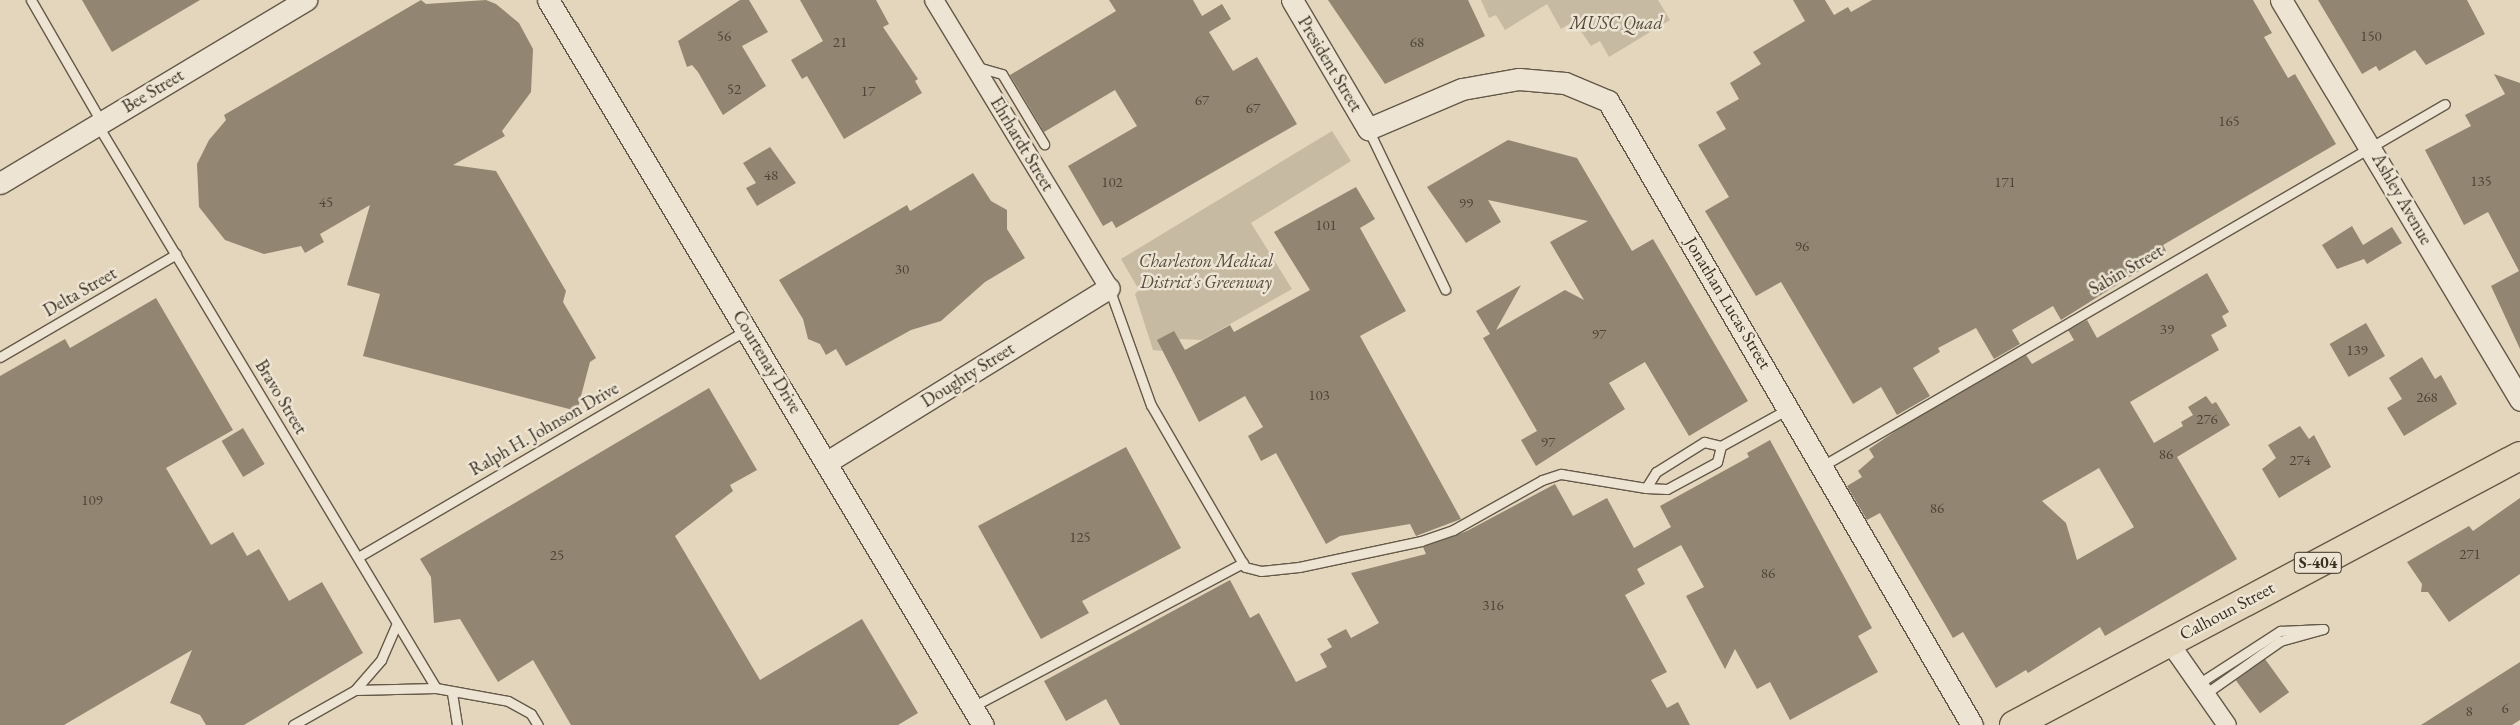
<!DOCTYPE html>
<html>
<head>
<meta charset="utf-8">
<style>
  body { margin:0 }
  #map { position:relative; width:2520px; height:725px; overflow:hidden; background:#e4d6bc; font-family:"EB Garamond",serif }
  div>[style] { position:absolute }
  .green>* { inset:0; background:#c7baa2 }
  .building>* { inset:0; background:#928672; transform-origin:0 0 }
  .roads { filter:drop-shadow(1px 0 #645948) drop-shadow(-1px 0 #645948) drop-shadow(0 1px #645948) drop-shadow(0 -1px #645948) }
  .service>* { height:9px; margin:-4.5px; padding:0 4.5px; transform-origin:4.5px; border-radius:4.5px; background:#ede4d3 }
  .minor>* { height:18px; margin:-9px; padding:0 9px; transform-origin:9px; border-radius:9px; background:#ede4d3 }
  .tertiary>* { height:21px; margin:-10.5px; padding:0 10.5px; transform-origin:10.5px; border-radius:10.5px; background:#ede4d3 }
  .primary>* { height:28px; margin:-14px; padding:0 14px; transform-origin:14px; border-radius:14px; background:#e4d6bc }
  span { translate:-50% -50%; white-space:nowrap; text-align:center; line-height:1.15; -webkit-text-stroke:5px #ede4d3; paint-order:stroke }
  .number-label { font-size:15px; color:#4f4536 }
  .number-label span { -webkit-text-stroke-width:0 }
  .shield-label span { padding:1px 4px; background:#ede4d3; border:1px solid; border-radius:4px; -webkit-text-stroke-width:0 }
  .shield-label { font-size:16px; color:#392f22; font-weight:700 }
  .park-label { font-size:18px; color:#554b3c; font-style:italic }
  .street-label { font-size:18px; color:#392f22 }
</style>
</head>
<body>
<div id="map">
  <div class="green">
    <div style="clip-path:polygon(1481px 0,1658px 0,1670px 20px,1609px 57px,1600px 41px,1591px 46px,1574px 21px,1561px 29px,1547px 4px,1505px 30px,1496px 15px,1489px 18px)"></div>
    <div style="clip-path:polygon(1332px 131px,1351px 161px,1251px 223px,1292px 289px,1202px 340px,1181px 339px,1162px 351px,1153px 350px,1135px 294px,1139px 290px,1121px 259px)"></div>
  </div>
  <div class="building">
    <div style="clip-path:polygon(82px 0,200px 0,112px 52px)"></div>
    <div style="clip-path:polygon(421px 0,426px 4px,486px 0,496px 4px,519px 23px,533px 49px,531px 92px,502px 131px,505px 136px,453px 165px,496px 171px,566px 291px,563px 302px,596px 358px,590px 362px,577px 411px,363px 356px,380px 294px,347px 285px,370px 205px,320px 234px,324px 242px,305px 253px,301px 246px,264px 254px,225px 240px,199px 207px,197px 164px,209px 140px,226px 120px,224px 115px)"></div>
    <div style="clip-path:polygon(740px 0,749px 0,768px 32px,742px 46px,766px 86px,723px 115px,698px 72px,692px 65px,687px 67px,678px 41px)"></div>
    <div style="clip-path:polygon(800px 0,876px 0,889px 24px,883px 27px,918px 79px,915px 81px,922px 93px,844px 139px,807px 76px,802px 79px,791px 60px,823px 41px)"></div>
    <div style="clip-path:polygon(1109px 0,1193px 0,1202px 16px,1222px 4px,1231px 19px,1209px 32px,1233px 71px,1257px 57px,1297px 124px,1116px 228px,1112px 221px,1103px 226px,1068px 166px,1137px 126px,1115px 90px,1044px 132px,1010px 75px,1116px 11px)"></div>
    <div style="clip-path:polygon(1328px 0,1468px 0,1485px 36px,1385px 84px)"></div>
    <div style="clip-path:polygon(1793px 0,1825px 0,1834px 15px,1848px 7px,1851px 12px,1872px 0,2253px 0,2272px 33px,2264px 37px,2288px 78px,2295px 74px,2336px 144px,2163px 245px,2166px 251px,2150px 264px,2061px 320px,2053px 306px,2012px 330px,2020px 344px,1994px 359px,1976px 328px,1938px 348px,1940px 352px,1913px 368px,1930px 396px,1897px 415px,1881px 387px,1853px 404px,1781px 282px,1756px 296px,1705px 211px,1729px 197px,1698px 145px,1726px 129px,1716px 112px,1739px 99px,1730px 83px,1761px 64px,1753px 52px,1805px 21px)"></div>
    <div style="clip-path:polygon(2318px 0,2467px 0,2485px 34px,2426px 65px,2415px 50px,2379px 71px,2376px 66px,2362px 74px)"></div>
    <div style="clip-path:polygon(2494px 74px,2520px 83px,2520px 349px,2491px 286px,2519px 271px,2488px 212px,2464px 225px,2425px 150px,2471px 126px,2465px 115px,2505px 94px)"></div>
    <div style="clip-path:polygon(1508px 140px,1577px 158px,1632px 251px,1653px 239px,1748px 401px,1689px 436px,1645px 362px,1609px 383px,1625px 409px,1536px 466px,1521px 440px,1537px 431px,1483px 338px,1490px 334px,1476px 311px,1521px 285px,1496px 330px,1565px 290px,1584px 300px,1550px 242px,1588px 221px,1488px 200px,1501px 222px,1466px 243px,1427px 187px)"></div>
    <div style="clip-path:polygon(770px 147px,796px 183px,757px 206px,746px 188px,756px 183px,743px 163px)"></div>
    <div style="clip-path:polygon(973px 173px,991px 201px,1007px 210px,1007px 229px,1025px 258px,985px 282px,941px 321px,911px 330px,846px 366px,836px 349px,826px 355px,820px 344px,808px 339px,803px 319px,779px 280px,907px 205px,910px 211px)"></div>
    <div style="clip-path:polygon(1356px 187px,1375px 219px,1360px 228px,1406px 311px,1360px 336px,1461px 519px,1416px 536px,1410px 524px,1340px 536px,1326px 544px,1276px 453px,1261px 461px,1248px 436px,1263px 427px,1245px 396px,1199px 422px,1157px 340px,1174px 331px,1185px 350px,1230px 325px,1234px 332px,1310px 290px,1274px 232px)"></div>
    <div style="clip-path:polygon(2352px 226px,2363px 245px,2392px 227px,2402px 243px,2367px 264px,2364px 259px,2337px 269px,2322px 245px)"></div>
    <div style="clip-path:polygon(evenodd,2207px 273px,2229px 312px,2222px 316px,2227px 326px,2211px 335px,2219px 350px,2130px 402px,2154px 443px,2183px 426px,2181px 422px,2193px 415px,2188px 407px,2206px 396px,2212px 404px,2216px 402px,2230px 425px,2177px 457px,2237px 559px,2105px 636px,2100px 627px,2028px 673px,2026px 670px,1996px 688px,1963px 632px,1953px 638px,1880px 513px,1867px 520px,1847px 486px,1862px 477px,1858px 471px,1874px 457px,1869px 449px,1903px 426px,2026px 355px,2032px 364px,2074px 340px,2068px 330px,2087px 320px,2097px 338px,2207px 273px,2099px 468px,2134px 527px,2077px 560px,2066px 523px,2042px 501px,2099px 468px)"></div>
    <div style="clip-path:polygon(156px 298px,233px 430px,166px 468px,211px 545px,233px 532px,247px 556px,259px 549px,289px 601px,322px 582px,363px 653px,244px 725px,206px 725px,200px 715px,170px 703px,192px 650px,64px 725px,0 725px,0 376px,65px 339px,70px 348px)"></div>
    <div style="left:2366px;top:323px;width:38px;height:42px;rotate:60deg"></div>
    <div style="clip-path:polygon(2422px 357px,2435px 379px,2441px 375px,2457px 404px,2404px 436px,2387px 408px,2402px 399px,2389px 378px)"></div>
    <div style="clip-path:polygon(709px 388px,757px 470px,730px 485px,733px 491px,675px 536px,760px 680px,862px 619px,918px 713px,898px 725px,571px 725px,533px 660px,498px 682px,460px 619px,434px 623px,431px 577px,420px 559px)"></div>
    <div style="clip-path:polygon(2300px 426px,2309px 439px,2314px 435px,2331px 467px,2279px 498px,2262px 469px,2276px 458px,2268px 445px)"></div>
    <div style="left:243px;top:428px;width:42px;height:25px;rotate:59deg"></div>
    <div style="clip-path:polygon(1770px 440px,1872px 628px,1858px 636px,1878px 672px,1790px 720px,1770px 682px,1757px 689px,1735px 649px,1725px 669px,1686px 596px,1704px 587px,1681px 545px,1637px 569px,1645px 584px,1625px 595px,1667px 672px,1651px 680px,1667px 708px,1678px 702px,1690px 725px,1120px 725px,1106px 699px,1066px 721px,1044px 681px,1230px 580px,1250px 618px,1259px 613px,1296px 682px,1327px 667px,1320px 654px,1332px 647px,1327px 639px,1346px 629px,1351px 638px,1379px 623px,1351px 573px,1426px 554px,1423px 547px,1467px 531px,1555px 484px,1573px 516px,1607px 498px,1634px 548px,1671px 527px,1660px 506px,1749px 457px,1747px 453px)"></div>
    <div style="clip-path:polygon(1126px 447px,1181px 548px,1082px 601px,1089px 613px,1041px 639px,978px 526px)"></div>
    <div style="clip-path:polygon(2520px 498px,2520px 574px,2449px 622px,2428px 592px,2421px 592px,2422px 584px,2407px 562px,2469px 526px,2473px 531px)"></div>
    <div style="left:2265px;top:659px;width:41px;height:36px;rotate:54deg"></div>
    <div style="clip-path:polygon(2520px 662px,2520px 720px,2512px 725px,2421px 725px)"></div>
  </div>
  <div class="roads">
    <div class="service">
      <div style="left:31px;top:0;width:140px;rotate:60deg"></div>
      <div style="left:974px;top:66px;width:29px;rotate:16deg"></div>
      <div style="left:1002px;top:74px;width:82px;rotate:59deg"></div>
      <div style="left:97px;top:124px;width:658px;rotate:58.99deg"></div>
      <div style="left:1368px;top:129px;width:178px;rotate:64.3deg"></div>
      <div style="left:1109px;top:288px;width:124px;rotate:70.3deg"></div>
      <div style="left:1151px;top:405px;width:187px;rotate:59.9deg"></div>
      <div style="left:1245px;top:567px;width:16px;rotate:14deg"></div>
      <div style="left:1261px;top:571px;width:38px;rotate:-6deg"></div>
      <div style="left:1299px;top:567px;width:125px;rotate:-12deg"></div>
      <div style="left:1421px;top:541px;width:34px;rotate:-19deg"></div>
      <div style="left:1453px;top:530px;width:102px;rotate:-29.3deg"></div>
      <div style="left:1542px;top:480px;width:20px;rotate:-18deg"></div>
      <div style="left:1561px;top:474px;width:86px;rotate:9.4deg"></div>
      <div style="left:0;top:357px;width:204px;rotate:-30.3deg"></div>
      <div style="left:1721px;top:446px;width:16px;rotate:104deg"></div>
      <div style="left:1717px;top:462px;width:57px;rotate:151.6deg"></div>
      <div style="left:1667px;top:489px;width:21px;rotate:-177deg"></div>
      <div style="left:1646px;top:488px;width:19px;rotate:-58deg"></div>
      <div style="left:1656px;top:472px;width:57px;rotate:-32deg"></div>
      <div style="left:1704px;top:442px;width:17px;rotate:13deg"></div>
      <div style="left:1721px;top:446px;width:77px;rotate:-28.9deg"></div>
      <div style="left:1824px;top:465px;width:718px;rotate:-30.17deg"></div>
      <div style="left:358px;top:557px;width:450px;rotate:-30.3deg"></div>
      <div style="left:2198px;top:684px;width:98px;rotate:-32.9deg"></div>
      <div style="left:2280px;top:631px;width:43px;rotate:-2.7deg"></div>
      <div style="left:355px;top:690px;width:81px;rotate:-1.4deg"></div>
      <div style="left:436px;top:688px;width:73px;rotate:10.2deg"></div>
      <div style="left:508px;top:701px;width:26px;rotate:29deg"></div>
      <div style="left:531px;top:714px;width:13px;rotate:58deg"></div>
      <div style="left:452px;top:693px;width:32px;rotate:81deg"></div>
      <div style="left:2205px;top:694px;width:92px;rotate:-35.2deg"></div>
      <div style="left:2280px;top:641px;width:45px;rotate:-15.6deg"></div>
      <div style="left:972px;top:707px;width:307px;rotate:-28deg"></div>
      <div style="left:293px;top:725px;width:71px;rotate:-29.4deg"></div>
      <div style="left:355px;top:690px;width:40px;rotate:-49deg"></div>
      <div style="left:381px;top:660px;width:40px;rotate:-66.6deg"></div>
    </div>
    <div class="minor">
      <div style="left:934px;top:0;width:337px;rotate:58.7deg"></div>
      <div style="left:2169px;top:642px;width:101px;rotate:55.1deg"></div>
    </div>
    <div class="tertiary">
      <div style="left:548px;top:0;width:845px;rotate:59.04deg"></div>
      <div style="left:1292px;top:0;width:150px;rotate:59.5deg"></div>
      <div style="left:1368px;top:129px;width:102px;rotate:-23.1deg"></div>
      <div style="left:1462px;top:89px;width:58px;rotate:-10deg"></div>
      <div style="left:1519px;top:79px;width:46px;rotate:5deg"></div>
      <div style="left:1565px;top:83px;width:47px;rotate:22.7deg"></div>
      <div style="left:1608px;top:101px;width:722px;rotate:59.74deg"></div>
      <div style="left:2281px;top:0;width:466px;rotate:59.1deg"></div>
      <div style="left:0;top:183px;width:357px;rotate:-30.9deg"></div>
      <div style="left:827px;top:462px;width:331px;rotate:-31.7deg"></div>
    </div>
    <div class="primary">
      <div style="left:2014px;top:725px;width:573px;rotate:-28deg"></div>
    </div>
  </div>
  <div class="number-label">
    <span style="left:724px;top:36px">56</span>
    <span style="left:2371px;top:36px">150</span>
    <span style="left:840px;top:42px">21</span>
    <span style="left:1417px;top:42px">68</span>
    <span style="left:734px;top:89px">52</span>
    <span style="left:868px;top:91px">17</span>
    <span style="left:1202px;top:100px">67</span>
    <span style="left:1253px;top:108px">67</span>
    <span style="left:2229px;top:121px">165</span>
    <span style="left:771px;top:175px">48</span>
    <span style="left:2481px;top:181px">135</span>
    <span style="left:1112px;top:182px">102</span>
    <span style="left:2005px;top:182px">171</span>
    <span style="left:326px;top:202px">45</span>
    <span style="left:1466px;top:203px">99</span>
    <span style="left:1326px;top:225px">101</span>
    <span style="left:1802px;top:246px">96</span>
    <span style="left:902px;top:269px">30</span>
    <span style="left:2167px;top:329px">39</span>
    <span style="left:1599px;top:334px">97</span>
    <span style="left:2357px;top:350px">139</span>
    <span style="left:1319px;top:395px">103</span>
    <span style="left:2427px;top:397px">268</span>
    <span style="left:2207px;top:419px">276</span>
    <span style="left:1548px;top:442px">97</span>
    <span style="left:2166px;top:454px">86</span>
    <span style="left:2300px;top:460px">274</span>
    <span style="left:92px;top:500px">109</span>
    <span style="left:1937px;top:508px">86</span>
    <span style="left:1080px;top:537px">125</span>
    <span style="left:2470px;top:554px">271</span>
    <span style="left:557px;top:555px">25</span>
    <span style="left:1768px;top:573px">86</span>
    <span style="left:1493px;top:605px">316</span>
    <span style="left:2505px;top:708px">6</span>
    <span style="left:2469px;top:711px">8</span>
  </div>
  <div class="shield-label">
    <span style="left:2318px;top:563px">S-404</span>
  </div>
  <div class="park-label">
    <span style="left:1616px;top:23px">MUSC Quad</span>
    <span style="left:1206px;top:272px">Charleston Medical<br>District's Greenway</span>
  </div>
  <div class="street-label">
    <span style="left:1330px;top:64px;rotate:59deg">President Street</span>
    <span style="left:153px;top:91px;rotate:-31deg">Bee Street</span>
    <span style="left:1022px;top:144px;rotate:59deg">Ehrhardt Street</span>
    <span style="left:2402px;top:199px;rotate:60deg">Ashley Avenue</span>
    <span style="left:2126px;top:270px;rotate:-30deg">Sabin Street</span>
    <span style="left:80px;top:292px;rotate:-30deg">Delta Street</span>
    <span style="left:1728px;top:303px;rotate:59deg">Jonathan Lucas Street</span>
    <span style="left:767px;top:362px;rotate:59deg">Courtenay Drive</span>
    <span style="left:968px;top:375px;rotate:-32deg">Doughty Street</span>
    <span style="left:281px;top:397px;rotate:59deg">Bravo Street</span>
    <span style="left:544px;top:429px;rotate:-30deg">Ralph H. Johnson Drive</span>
    <span style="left:2227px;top:611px;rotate:-28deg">Calhoun Street</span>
  </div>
</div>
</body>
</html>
